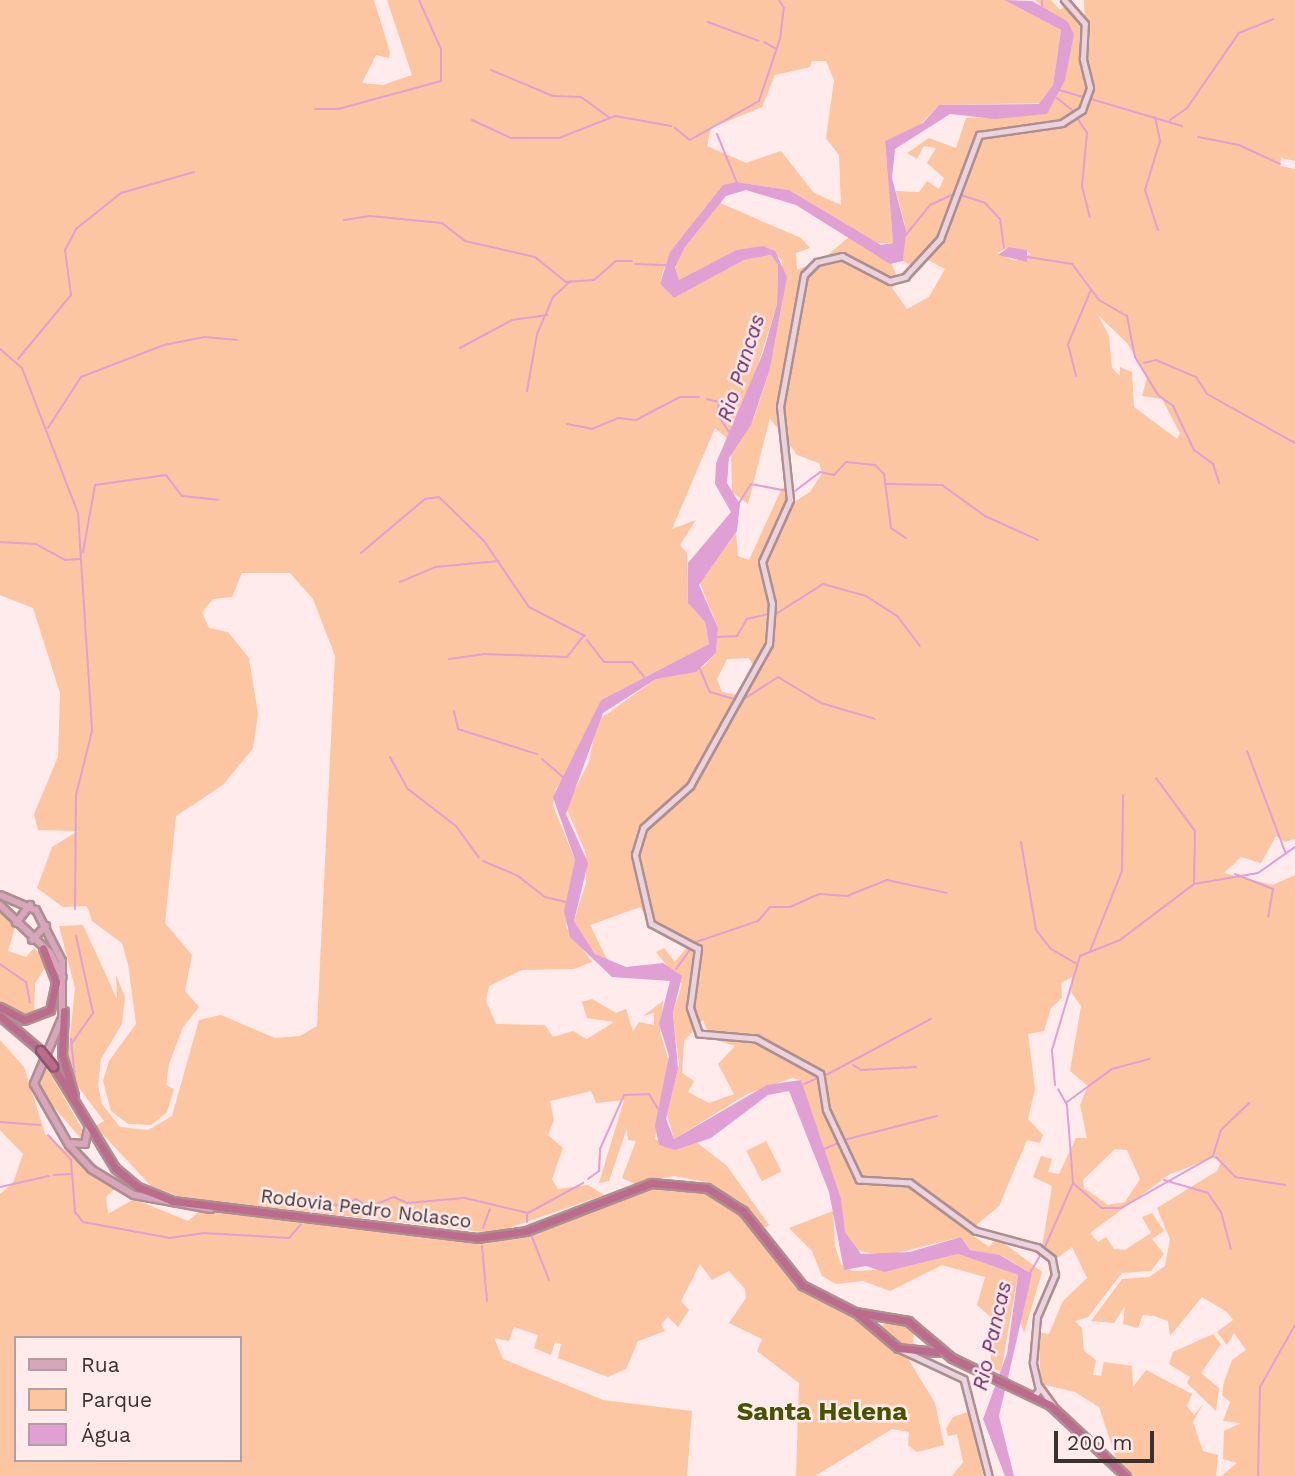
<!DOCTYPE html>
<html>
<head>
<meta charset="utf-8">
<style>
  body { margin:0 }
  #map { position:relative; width:1295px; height:1476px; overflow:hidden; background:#ffebec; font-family:"Work Sans",sans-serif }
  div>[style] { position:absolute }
  .green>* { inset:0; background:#fbc6a1; transform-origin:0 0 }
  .water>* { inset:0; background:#e0a0d4 }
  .stream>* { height:2px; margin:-1px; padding:0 1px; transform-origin:1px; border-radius:1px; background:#e0a0d4 }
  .roads { filter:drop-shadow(2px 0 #ad8f91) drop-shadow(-2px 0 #ad8f91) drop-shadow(0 2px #ad8f91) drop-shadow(0 -2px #ad8f91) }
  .secondary>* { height:4.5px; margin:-2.25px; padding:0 2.25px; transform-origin:2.25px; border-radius:2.25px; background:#ebd3dd }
  .primary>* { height:6px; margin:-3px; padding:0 3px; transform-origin:3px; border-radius:3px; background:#d7a6bb }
  .highway>* { height:7px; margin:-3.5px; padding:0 3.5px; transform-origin:3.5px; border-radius:3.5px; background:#bc6b8d }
  .bridges { filter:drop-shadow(2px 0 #90566d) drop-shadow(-2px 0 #90566d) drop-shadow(0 2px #90566d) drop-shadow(0 -2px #90566d) }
  .highway-bridge>* { height:7px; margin:-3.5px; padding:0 3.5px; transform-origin:3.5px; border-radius:3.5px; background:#bc6b8d }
  span { translate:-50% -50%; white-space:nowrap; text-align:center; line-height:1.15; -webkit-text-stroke:5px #ffebec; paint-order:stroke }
  .street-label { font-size:19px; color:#3d3031 }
  .water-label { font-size:21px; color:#712868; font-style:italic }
  .district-label { font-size:26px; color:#465300; font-weight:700 }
  .legend { position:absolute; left:14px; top:1336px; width:228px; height:126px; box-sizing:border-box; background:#ffebec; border:2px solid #b1a0a1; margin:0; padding:9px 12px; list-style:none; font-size:21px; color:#3d3031 }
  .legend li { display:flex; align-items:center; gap:14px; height:35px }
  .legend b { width:35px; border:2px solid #b1a0a1 }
  .scale { position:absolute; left:1054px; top:1431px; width:100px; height:32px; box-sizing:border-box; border:4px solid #3d3031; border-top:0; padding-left:9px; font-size:21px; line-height:24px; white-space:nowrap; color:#3d3031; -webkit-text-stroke:5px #ffebec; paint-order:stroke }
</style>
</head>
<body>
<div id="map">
  <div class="green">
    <div style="clip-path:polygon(evenodd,0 0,374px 0,390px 52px,389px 58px,376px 55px,362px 83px,383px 85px,412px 75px,387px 0,1004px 0,1061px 30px,1053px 85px,1042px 103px,939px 105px,920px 125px,885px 141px,893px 243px,877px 243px,789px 190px,736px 182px,705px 207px,663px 270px,660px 284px,674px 298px,744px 260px,771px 255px,778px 265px,777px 304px,747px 399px,727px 438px,715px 428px,672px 529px,696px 520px,680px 545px,687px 553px,688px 603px,705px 622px,709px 644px,601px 700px,569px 774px,556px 788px,553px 806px,575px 860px,566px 927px,592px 962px,574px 969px,522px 970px,489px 986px,486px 1001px,496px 1024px,545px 1025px,553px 1037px,573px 1031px,587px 1039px,614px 1022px,587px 1018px,582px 1002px,592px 999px,616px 1013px,626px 1009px,633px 1031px,639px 1022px,654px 1025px,654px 1013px,643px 1016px,663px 1001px,660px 1032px,669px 1062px,655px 1139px,675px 1150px,696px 1142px,727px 1166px,769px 1225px,764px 1228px,741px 1202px,706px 1182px,674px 1176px,635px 1184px,622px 1178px,636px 1141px,628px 1140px,627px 1128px,609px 1181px,599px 1183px,624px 1100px,596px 1103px,591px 1091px,550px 1101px,554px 1120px,548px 1135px,563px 1148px,552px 1179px,558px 1189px,588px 1185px,604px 1195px,494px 1233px,180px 1197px,151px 1186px,95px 1126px,104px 1121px,73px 1080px,68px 1055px,75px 988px,59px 926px,83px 925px,117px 999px,116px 975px,125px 997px,122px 1024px,101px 1059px,98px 1086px,102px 1104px,120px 1127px,148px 1130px,172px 1116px,199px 1020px,221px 1015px,275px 1038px,300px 1036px,317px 1026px,335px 656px,313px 599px,290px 573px,242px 573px,232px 597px,213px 599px,202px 612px,209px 628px,228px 632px,249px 658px,258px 714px,253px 748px,223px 785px,176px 816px,165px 923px,192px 955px,185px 991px,199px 1007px,183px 1027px,169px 1064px,166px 1085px,174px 1089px,167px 1112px,151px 1125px,128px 1124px,111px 1111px,103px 1081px,109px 1061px,136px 1024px,128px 964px,122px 943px,92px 921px,87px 906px,63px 907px,37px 888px,52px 847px,78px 831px,38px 830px,34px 814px,58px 757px,60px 693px,33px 608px,0 595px,0 0,812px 61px,826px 61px,834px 80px,826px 138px,839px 155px,841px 205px,814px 193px,781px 151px,746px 163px,707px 146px,711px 128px,762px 107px,775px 75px,810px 67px,812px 61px)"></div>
    <div style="clip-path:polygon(evenodd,1035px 0,1051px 0,1060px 10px,1066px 5px,1085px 25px,1084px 0,1295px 0,1295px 161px,1281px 158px,1280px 166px,1295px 169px,1295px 839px,1285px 842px,1276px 836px,1261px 863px,1241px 857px,1224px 873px,1273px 885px,1295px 875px,1295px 1476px,1221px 1476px,1237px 1463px,1223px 1459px,1224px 1431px,1241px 1423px,1223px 1421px,1230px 1402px,1222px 1395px,1224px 1382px,1232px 1360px,1246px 1350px,1234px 1333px,1227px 1345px,1217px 1332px,1233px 1320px,1227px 1312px,1202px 1297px,1170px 1336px,1168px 1321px,1154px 1316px,1143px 1315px,1138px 1328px,1123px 1324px,1125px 1306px,1114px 1323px,1091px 1321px,1122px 1279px,1149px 1277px,1165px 1266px,1170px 1239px,1157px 1208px,1217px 1171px,1221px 1162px,1213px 1158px,1170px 1174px,1090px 1233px,1098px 1242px,1106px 1237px,1114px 1249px,1125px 1250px,1151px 1233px,1142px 1217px,1152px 1213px,1164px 1231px,1152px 1239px,1164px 1254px,1151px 1271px,1122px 1273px,1088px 1317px,1075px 1321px,1082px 1328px,1084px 1351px,1096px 1360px,1093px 1375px,1101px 1376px,1104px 1362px,1132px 1366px,1133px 1387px,1146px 1370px,1192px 1394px,1187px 1406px,1194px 1415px,1203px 1404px,1193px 1422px,1203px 1451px,1218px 1455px,1216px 1476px,1133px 1476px,1116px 1458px,1099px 1407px,1075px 1392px,1041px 1384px,1038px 1332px,1049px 1334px,1063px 1301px,1087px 1278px,1072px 1247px,1056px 1259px,1042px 1247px,1052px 1186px,1033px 1177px,1041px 1156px,1052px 1159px,1048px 1172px,1059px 1174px,1076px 1138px,1087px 1138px,1080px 1105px,1088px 1086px,1070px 1071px,1081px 1006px,1071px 992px,1072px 977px,1061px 983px,1062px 998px,1051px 1008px,1044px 1031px,1028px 1034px,1035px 1089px,1028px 1119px,1043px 1135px,1040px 1143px,1027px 1140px,999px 1206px,968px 1232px,989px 1247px,997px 1238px,1042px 1272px,1024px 1333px,1019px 1318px,1032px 1274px,1003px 1256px,970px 1250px,961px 1237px,885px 1256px,856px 1250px,845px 1232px,801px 1080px,792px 1078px,747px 1094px,674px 1139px,667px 1114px,679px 1065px,673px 1013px,682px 984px,656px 952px,664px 948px,675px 962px,692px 941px,652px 925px,640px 907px,590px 925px,609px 963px,597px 957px,574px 921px,586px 883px,586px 854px,566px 807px,589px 762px,597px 721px,656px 679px,703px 667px,716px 653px,718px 628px,700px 583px,736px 533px,738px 556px,749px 560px,782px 488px,790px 488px,789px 505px,810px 492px,822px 473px,819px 463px,797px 455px,770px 418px,748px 504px,732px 492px,731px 454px,754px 418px,770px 369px,783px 299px,782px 260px,766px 247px,736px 250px,679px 280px,675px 266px,685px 247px,720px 203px,801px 238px,810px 248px,796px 253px,797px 270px,822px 260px,850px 236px,892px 265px,898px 279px,892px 288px,907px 309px,929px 297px,945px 269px,928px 260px,926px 247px,910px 265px,903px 261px,905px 225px,896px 191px,919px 192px,927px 181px,939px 189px,944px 178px,927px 163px,936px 148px,924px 146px,917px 159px,907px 153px,929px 138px,956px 148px,966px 118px,1047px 114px,1074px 34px,1035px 0,1009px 247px,1026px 250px,1031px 254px,1015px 261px,997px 253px,1009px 247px,1035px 0,1098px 315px,1128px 344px,1147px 378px,1142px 396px,1162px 399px,1180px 433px,1177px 439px,1134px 407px,1132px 372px,1120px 367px,1120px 376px,1112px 368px,1109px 336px,1098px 315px,1035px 0,749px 658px,753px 665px,737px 695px,722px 692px,717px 679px,727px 659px,749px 658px,1035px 0,703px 1020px,710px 1038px,735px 1046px,718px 1064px,734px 1094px,709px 1103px,688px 1092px,694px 1081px,682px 1073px,684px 1041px,703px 1020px,1035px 0,1115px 1149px,1127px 1150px,1140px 1179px,1125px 1202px,1108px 1205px,1084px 1188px,1083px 1180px,1115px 1149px)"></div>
    <div style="clip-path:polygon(0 906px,16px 924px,8px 951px,26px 957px,34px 948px,48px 963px,35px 983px,34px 1020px,0 1006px)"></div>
    <div style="clip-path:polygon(evenodd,0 1040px,24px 1067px,45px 1134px,115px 1189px,106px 1197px,108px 1214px,134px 1199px,188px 1221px,201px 1210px,490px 1241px,537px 1232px,657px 1186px,706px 1189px,739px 1209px,797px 1284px,869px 1323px,904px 1352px,935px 1403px,944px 1445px,917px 1452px,908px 1445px,909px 1432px,892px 1429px,815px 1476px,796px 1476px,799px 1383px,757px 1351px,762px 1339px,729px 1323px,746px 1298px,745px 1289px,729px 1271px,712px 1280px,700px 1264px,681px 1301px,689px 1310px,678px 1327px,668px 1317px,661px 1324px,665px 1331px,638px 1341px,626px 1369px,608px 1377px,558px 1358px,561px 1344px,555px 1342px,551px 1355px,534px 1348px,538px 1335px,514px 1327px,509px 1341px,494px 1338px,503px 1359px,603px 1400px,692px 1411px,687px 1476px,0 1476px,0 1194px,13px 1183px,23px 1154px,0 1130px,0 1040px,16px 1338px,240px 1338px,240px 1460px,16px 1460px,16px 1338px)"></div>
    <div style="clip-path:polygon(46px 1066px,86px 1136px,84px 1142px,39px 1090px)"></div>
    <div style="left:766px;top:1141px;width:34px;height:22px;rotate:63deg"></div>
    <div style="clip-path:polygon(833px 1211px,835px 1246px,841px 1265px,853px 1271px,896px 1269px,958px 1254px,1018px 1275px,1001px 1371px,990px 1368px,994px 1320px,977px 1305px,985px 1277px,942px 1265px,890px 1291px,863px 1281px,836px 1284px,822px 1276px,812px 1251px,789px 1228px)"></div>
    <div style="clip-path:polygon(897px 1319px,914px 1328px,913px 1347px,896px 1345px,882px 1333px,882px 1325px)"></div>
    <div style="clip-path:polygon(1213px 1334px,1221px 1344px,1201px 1373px,1219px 1388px,1216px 1411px,1187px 1383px,1190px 1377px,1169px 1364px,1173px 1352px)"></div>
    <div style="clip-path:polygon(971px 1411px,983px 1476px,952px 1476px,963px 1462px,957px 1434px,948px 1436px,946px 1429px,953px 1417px)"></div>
  </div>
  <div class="water">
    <div style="clip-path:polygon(1004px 0,1032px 1px,1067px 21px,1074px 34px,1065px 80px,1047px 114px,995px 119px,950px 114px,895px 149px,892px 178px,906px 231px,903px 261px,890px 264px,796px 205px,746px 190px,726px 196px,685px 247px,675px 267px,679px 280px,736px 250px,763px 246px,775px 251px,787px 277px,770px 369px,751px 425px,729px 458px,727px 483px,740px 504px,737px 531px,699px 585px,718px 628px,716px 653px,696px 672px,656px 679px,603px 713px,566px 814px,588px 863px,574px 921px,595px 954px,626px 967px,663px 963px,682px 976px,673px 1013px,678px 1069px,666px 1119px,674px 1139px,767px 1085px,801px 1080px,841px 1199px,845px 1232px,861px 1254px,910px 1252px,961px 1237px,970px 1250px,1000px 1255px,1032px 1274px,999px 1416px,1014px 1476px,1005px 1476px,983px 1419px,1007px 1354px,1018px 1275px,958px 1254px,884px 1272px,866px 1266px,844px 1270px,829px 1192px,789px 1091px,768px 1095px,711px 1138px,675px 1150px,659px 1145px,655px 1126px,669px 1056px,659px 1024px,670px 981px,612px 977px,570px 937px,564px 911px,575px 860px,553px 797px,601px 700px,709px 644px,705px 622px,688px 603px,688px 563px,731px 512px,715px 484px,716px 463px,763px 353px,777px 304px,778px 265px,771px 255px,744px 260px,674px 298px,660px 284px,670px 252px,723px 185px,736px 182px,789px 190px,881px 245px,893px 243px,885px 141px,923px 123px,939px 105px,1039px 104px,1053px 85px,1061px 30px)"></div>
    <div style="clip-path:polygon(1009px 247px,1027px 250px,1027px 262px,998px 255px)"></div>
  </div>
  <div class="stream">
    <div style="left:1042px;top:0;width:9px;rotate:90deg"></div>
    <div style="left:708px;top:22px;width:54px;rotate:20.4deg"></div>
    <div style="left:764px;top:42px;width:13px;rotate:29deg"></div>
    <div style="left:491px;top:70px;width:67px;rotate:22.8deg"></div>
    <div style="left:553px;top:96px;width:28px;rotate:2deg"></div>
    <div style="left:581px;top:97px;width:34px;rotate:36deg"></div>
    <div style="left:1059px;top:90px;width:26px;rotate:16deg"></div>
    <div style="left:1057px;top:98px;width:22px;rotate:39deg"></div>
    <div style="left:1091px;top:99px;width:95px;rotate:16.5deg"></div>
    <div style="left:315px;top:109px;width:23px"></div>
    <div style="left:338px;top:109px;width:107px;rotate:-15.2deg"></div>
    <div style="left:441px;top:81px;width:32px;rotate:-90deg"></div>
    <div style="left:441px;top:49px;width:54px;rotate:-114.2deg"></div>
    <div style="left:1155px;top:117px;width:25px;rotate:78deg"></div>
    <div style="left:1160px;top:141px;width:51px;rotate:107deg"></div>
    <div style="left:1145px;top:190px;width:42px;rotate:72deg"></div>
    <div style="left:1077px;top:118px;width:18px;rotate:56deg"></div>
    <div style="left:1087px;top:133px;width:53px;rotate:95.4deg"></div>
    <div style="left:1082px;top:186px;width:32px;rotate:76deg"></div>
    <div style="left:472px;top:120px;width:43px;rotate:24.8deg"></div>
    <div style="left:511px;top:138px;width:48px"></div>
    <div style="left:559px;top:138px;width:60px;rotate:-21.4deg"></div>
    <div style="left:615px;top:116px;width:57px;rotate:10.1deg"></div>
    <div style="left:1170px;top:120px;width:21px;rotate:-35deg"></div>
    <div style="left:1187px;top:108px;width:91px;rotate:-55.3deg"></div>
    <div style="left:1239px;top:33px;width:37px;rotate:-22deg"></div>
    <div style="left:675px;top:128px;width:19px;rotate:39deg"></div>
    <div style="left:690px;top:140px;width:79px;rotate:-29.5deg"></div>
    <div style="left:759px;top:101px;width:65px;rotate:-71.3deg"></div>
    <div style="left:780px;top:39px;width:31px;rotate:-83deg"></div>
    <div style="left:784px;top:8px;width:9px;rotate:-122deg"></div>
    <div style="left:717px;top:134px;width:53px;rotate:67.8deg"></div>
    <div style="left:1198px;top:137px;width:42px;rotate:11deg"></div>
    <div style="left:1239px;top:145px;width:45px;rotate:24.9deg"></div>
    <div style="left:961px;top:195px;width:25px;rotate:18deg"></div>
    <div style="left:985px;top:203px;width:22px;rotate:47deg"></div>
    <div style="left:1000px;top:219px;width:29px;rotate:82deg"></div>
    <div style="left:344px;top:220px;width:26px;rotate:-9deg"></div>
    <div style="left:370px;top:216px;width:72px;rotate:5.6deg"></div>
    <div style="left:442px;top:223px;width:29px;rotate:38deg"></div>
    <div style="left:465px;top:241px;width:72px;rotate:12.9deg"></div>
    <div style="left:535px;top:257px;width:40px;rotate:39deg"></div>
    <div style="left:566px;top:282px;width:28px;rotate:-4deg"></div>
    <div style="left:594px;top:280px;width:29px;rotate:-41deg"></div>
    <div style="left:616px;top:261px;width:16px"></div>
    <div style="left:905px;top:236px;width:40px;rotate:-51deg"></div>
    <div style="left:930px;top:205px;width:29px;rotate:-25deg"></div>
    <div style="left:1028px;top:257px;width:45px;rotate:9deg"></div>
    <div style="left:1072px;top:264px;width:45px;rotate:53.1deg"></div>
    <div style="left:1099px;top:300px;width:32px;rotate:30deg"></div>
    <div style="left:1127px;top:316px;width:42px;rotate:79deg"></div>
    <div style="left:1135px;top:357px;width:44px;rotate:58.8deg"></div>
    <div style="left:1158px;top:395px;width:19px;rotate:36deg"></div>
    <div style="left:1173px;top:406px;width:49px;rotate:64.5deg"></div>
    <div style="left:1194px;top:450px;width:24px;rotate:36deg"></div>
    <div style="left:1213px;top:464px;width:20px;rotate:72deg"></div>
    <div style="left:635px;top:264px;width:33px;rotate:2deg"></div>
    <div style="left:460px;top:348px;width:59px;rotate:-28.3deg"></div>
    <div style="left:512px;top:320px;width:36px;rotate:-8deg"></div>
    <div style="left:0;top:349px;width:29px;rotate:41deg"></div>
    <div style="left:22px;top:368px;width:155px;rotate:68.9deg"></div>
    <div style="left:78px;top:513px;width:218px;rotate:86.3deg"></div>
    <div style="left:92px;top:731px;width:66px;rotate:104deg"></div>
    <div style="left:76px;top:795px;width:114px;rotate:90.5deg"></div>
    <div style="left:18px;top:359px;width:83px;rotate:-50.4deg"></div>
    <div style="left:71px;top:295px;width:45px;rotate:-97.6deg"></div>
    <div style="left:65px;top:250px;width:24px;rotate:-62deg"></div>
    <div style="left:76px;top:229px;width:58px;rotate:-38.7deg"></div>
    <div style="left:121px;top:193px;width:76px;rotate:-16deg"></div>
    <div style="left:1144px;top:363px;width:12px;rotate:-14deg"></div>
    <div style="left:1156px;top:360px;width:43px;rotate:23deg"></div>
    <div style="left:1196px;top:377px;width:20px;rotate:57deg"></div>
    <div style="left:1207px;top:394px;width:101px;rotate:29.1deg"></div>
    <div style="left:1076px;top:376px;width:33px;rotate:-104deg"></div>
    <div style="left:1068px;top:344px;width:59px;rotate:-66.9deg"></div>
    <div style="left:527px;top:391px;width:58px;rotate:-80deg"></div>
    <div style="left:537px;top:334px;width:40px;rotate:-66.6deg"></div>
    <div style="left:553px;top:297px;width:24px;rotate:-42deg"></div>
    <div style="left:707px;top:399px;width:12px;rotate:14deg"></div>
    <div style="left:719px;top:402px;width:12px;rotate:99deg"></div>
    <div style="left:717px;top:414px;width:25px;rotate:56deg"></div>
    <div style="left:567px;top:424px;width:25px;rotate:11deg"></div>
    <div style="left:592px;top:429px;width:28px;rotate:-23deg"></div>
    <div style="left:618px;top:418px;width:18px;rotate:6deg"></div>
    <div style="left:636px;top:420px;width:50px;rotate:-27.6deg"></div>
    <div style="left:680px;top:397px;width:19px"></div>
    <div style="left:48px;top:428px;width:61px;rotate:-57.1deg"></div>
    <div style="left:81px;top:377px;width:89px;rotate:-21.1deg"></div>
    <div style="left:164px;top:345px;width:41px;rotate:-11.3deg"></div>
    <div style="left:204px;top:337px;width:33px;rotate:5deg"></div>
    <div style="left:886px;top:484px;width:56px;rotate:1deg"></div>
    <div style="left:942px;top:485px;width:53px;rotate:35.8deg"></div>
    <div style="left:985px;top:516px;width:58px;rotate:24.4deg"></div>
    <div style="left:795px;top:491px;width:31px;rotate:-37deg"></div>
    <div style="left:820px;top:472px;width:14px;rotate:12deg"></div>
    <div style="left:834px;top:475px;width:18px;rotate:-47deg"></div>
    <div style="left:846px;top:462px;width:29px;rotate:6deg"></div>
    <div style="left:875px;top:465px;width:13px;rotate:45deg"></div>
    <div style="left:884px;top:474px;width:54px;rotate:82.6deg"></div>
    <div style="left:891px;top:528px;width:18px;rotate:34deg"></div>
    <div style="left:739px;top:503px;width:22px;rotate:-58deg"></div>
    <div style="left:751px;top:484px;width:37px;rotate:11deg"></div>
    <div style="left:0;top:542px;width:36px;rotate:3deg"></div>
    <div style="left:36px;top:544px;width:33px;rotate:29deg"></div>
    <div style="left:65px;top:560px;width:15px;rotate:-4deg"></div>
    <div style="left:83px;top:552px;width:68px;rotate:-79.8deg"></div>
    <div style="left:95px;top:485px;width:72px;rotate:-8deg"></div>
    <div style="left:166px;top:475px;width:26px;rotate:53deg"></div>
    <div style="left:182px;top:496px;width:36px;rotate:6deg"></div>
    <div style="left:361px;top:553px;width:84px;rotate:-40.2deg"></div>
    <div style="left:425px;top:499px;width:14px;rotate:-8deg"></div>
    <div style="left:439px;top:497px;width:63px;rotate:44.4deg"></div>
    <div style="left:484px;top:541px;width:80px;rotate:55.7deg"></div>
    <div style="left:529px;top:607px;width:63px;rotate:27.4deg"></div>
    <div style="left:400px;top:582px;width:38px;rotate:-23deg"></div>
    <div style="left:435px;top:567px;width:64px;rotate:-5.4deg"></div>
    <div style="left:776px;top:614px;width:56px;rotate:-32.6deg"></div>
    <div style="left:823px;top:584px;width:45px;rotate:15.6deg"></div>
    <div style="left:866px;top:596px;width:38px;rotate:33deg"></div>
    <div style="left:898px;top:617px;width:36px;rotate:53deg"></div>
    <div style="left:714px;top:637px;width:23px;rotate:-2deg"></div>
    <div style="left:737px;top:636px;width:20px;rotate:-60deg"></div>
    <div style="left:747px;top:619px;width:22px;rotate:-13deg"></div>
    <div style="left:587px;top:640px;width:28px;rotate:52deg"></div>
    <div style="left:604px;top:662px;width:28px"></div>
    <div style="left:632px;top:662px;width:19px;rotate:51deg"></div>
    <div style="left:449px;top:659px;width:34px;rotate:-8deg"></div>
    <div style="left:483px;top:654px;width:84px;rotate:2deg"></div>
    <div style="left:567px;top:657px;width:28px;rotate:-52deg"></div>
    <div style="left:700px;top:669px;width:25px;rotate:67deg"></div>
    <div style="left:710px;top:692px;width:26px;rotate:16deg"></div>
    <div style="left:741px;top:701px;width:44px;rotate:-33deg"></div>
    <div style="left:778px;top:677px;width:50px;rotate:31.2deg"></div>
    <div style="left:821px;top:703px;width:56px;rotate:16.5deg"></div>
    <div style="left:454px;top:711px;width:18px;rotate:77deg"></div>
    <div style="left:458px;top:729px;width:83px;rotate:17.6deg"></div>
    <div style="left:1247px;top:751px;width:110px;rotate:69.3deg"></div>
    <div style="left:390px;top:757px;width:37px;rotate:61deg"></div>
    <div style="left:408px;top:789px;width:61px;rotate:37.6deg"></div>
    <div style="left:456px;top:826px;width:39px;rotate:54deg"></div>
    <div style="left:542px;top:759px;width:29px;rotate:41deg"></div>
    <div style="left:1156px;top:778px;width:66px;rotate:53.7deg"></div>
    <div style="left:1195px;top:831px;width:52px;rotate:91.1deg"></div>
    <div style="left:1021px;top:842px;width:89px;rotate:80.3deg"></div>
    <div style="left:1036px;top:930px;width:24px;rotate:52deg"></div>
    <div style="left:1051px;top:949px;width:28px;rotate:30deg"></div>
    <div style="left:483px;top:861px;width:38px;rotate:23deg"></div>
    <div style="left:518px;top:876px;width:34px;rotate:38deg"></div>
    <div style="left:545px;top:897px;width:21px;rotate:14deg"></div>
    <div style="left:1235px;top:874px;width:41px;rotate:21.5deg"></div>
    <div style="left:1273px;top:889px;width:28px;rotate:100deg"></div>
    <div style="left:696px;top:942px;width:65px;rotate:-18.7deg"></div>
    <div style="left:758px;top:921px;width:18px;rotate:-49deg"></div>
    <div style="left:770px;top:907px;width:20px"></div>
    <div style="left:790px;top:907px;width:32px;rotate:-24deg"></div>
    <div style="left:819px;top:894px;width:28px;rotate:4deg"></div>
    <div style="left:847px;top:896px;width:43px;rotate:-21.8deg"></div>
    <div style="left:887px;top:880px;width:61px;rotate:12.2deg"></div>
    <div style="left:1090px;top:951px;width:86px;rotate:-68.2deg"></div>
    <div style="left:1122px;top:871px;width:76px;rotate:-89.2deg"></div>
    <div style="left:0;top:964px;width:32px;rotate:35deg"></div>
    <div style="left:26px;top:982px;width:21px;rotate:79deg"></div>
    <div style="left:676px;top:969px;width:26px;rotate:-54deg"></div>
    <div style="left:71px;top:1039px;width:40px;rotate:84.3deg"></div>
    <div style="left:72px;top:1043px;width:37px;rotate:-55deg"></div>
    <div style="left:93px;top:1013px;width:79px;rotate:-102.4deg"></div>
    <div style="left:853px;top:1065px;width:9px;rotate:32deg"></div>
    <div style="left:861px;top:1070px;width:55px;rotate:-3.1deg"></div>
    <div style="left:826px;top:1075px;width:119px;rotate:-28.1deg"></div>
    <div style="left:804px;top:1084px;width:15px;rotate:-23deg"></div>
    <div style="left:1055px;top:1085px;width:35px;rotate:-95deg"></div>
    <div style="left:1052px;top:1050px;width:98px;rotate:-73.4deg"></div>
    <div style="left:1080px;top:956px;width:43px;rotate:-21.8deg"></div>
    <div style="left:1120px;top:940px;width:93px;rotate:-37.1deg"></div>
    <div style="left:1194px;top:884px;width:65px;rotate:-9.8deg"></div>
    <div style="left:1258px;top:873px;width:45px;rotate:-35.1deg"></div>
    <div style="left:1067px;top:1102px;width:56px;rotate:-36.3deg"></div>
    <div style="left:1112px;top:1069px;width:39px;rotate:-15deg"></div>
    <div style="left:0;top:1122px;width:40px;rotate:4.3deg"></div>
    <div style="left:48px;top:1135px;width:34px;rotate:47deg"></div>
    <div style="left:71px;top:1160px;width:52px;rotate:85.6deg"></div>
    <div style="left:75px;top:1212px;width:13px;rotate:51deg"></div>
    <div style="left:83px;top:1222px;width:87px;rotate:10.5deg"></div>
    <div style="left:169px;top:1238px;width:34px;rotate:-8deg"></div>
    <div style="left:203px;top:1233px;width:86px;rotate:3.3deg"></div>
    <div style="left:289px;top:1238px;width:18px;rotate:-49deg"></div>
    <div style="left:844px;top:1140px;width:96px;rotate:-14.5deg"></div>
    <div style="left:820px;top:1151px;width:20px;rotate:-24deg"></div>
    <div style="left:1216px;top:1157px;width:28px;rotate:46deg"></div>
    <div style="left:1235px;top:1177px;width:51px;rotate:9.1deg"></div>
    <div style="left:54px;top:1175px;width:17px;rotate:-3deg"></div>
    <div style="left:588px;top:1179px;width:14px;rotate:-36deg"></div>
    <div style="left:599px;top:1171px;width:22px;rotate:-87deg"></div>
    <div style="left:600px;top:1149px;width:59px;rotate:-66deg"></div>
    <div style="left:624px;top:1095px;width:25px;rotate:-2deg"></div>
    <div style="left:649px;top:1094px;width:17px;rotate:59deg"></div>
    <div style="left:1164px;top:1180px;width:46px;rotate:16.5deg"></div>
    <div style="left:1208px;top:1193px;width:23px;rotate:56deg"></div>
    <div style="left:1221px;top:1212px;width:38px;rotate:75deg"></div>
    <div style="left:1073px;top:1183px;width:38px;rotate:41deg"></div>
    <div style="left:1102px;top:1208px;width:19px"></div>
    <div style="left:1121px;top:1208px;width:106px;rotate:-29.5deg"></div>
    <div style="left:1213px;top:1156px;width:27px;rotate:-73deg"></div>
    <div style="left:1221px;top:1130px;width:39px;rotate:-44deg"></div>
    <div style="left:0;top:1187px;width:50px;rotate:-12.7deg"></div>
    <div style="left:310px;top:1210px;width:11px;rotate:-49deg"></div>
    <div style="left:317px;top:1202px;width:26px;rotate:9deg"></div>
    <div style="left:343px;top:1206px;width:15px;rotate:-28deg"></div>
    <div style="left:356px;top:1199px;width:15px;rotate:32deg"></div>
    <div style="left:369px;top:1207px;width:27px;rotate:-22deg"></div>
    <div style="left:394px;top:1197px;width:14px;rotate:25deg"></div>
    <div style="left:407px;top:1203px;width:58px;rotate:-4.9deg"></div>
    <div style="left:465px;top:1198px;width:65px;rotate:13.4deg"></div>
    <div style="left:528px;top:1213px;width:63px;rotate:-28.6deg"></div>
    <div style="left:527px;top:1214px;width:8px;rotate:90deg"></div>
    <div style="left:483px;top:1228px;width:20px;rotate:-70deg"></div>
    <div style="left:532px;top:1237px;width:46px;rotate:68.4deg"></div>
    <div style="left:482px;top:1246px;width:55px;rotate:84.8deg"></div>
    <div style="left:1044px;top:1249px;width:72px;rotate:-66.3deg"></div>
    <div style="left:1073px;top:1183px;width:78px;rotate:-94.4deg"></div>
    <div style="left:1067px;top:1105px;width:18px;rotate:-119deg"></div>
    <div style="left:1030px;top:1273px;width:22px;rotate:-60deg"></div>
    <div style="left:1258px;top:1476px;width:89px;rotate:-88.7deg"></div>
    <div style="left:1260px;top:1387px;width:71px;rotate:-60.6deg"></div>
  </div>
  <div class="roads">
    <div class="secondary">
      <div style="left:902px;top:1350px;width:68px;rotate:25.1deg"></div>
      <div style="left:964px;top:1379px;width:100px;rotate:75.5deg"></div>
      <div style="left:1040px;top:1387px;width:22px;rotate:54deg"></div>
      <div style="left:1034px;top:1396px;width:8px;rotate:-50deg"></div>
      <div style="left:1039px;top:1390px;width:28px;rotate:-103deg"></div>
      <div style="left:1033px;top:1363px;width:46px;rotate:-85deg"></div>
      <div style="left:1037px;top:1317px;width:46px;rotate:-66.8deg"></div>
      <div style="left:1055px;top:1275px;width:16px;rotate:-101deg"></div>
      <div style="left:1052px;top:1259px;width:18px;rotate:-142deg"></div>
      <div style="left:1038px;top:1248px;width:65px;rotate:-164.9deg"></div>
      <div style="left:975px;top:1231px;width:81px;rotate:-143.6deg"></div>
      <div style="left:910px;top:1183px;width:51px;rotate:-176.6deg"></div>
      <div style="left:859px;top:1180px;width:77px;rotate:-115.2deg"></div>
      <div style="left:826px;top:1110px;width:36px;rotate:-99deg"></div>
      <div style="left:820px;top:1074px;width:73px;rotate:-151.3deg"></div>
      <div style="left:756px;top:1039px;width:57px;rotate:-175deg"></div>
      <div style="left:699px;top:1034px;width:28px;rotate:-109deg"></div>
      <div style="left:690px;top:1008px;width:60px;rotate:-82.3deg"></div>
      <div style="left:698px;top:949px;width:53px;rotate:-152deg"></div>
      <div style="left:651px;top:924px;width:71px;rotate:-103.1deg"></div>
      <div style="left:635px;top:855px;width:28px;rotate:-73deg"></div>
      <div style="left:643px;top:828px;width:63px;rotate:-41.8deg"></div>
      <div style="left:690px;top:786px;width:162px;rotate:-60.9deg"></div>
      <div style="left:769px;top:644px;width:40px;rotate:-85.7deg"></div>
      <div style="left:772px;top:604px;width:43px;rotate:-103.4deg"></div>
      <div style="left:762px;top:562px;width:68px;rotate:-65.7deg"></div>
      <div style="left:790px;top:500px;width:94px;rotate:-96.1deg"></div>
      <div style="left:780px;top:407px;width:134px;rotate:-79.7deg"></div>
      <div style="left:804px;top:275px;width:18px;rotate:-45deg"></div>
      <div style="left:817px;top:262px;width:26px;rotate:-13deg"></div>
      <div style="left:842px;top:256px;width:54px;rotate:27.5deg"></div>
      <div style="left:890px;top:281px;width:16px;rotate:-15deg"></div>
      <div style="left:905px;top:277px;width:52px;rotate:-47.4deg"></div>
      <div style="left:940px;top:239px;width:111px;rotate:-69.4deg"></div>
      <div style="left:979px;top:135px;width:84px;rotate:-8.2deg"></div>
      <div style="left:1062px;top:123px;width:24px;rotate:-33deg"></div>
      <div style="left:1082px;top:110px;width:23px;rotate:-70deg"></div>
      <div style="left:1090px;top:88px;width:30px;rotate:-104deg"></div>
      <div style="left:1083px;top:59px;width:35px;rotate:-87deg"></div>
      <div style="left:1085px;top:24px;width:32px;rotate:-131deg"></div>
    </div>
    <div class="primary">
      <div style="left:0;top:895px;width:39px;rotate:23deg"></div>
      <div style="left:36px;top:910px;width:57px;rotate:63deg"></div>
      <div style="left:62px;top:961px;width:57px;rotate:90deg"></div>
      <div style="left:62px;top:1018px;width:72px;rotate:113deg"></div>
      <div style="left:34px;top:1084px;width:70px;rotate:60.2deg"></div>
      <div style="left:69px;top:1145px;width:33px;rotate:47deg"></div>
      <div style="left:91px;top:1169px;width:50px;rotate:31.2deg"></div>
      <div style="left:134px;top:1195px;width:78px;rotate:10.3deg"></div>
      <div style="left:0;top:905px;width:69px;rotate:43.8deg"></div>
      <div style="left:50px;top:953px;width:27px;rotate:62deg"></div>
      <div style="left:16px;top:923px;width:23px;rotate:-52deg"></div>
      <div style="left:32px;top:940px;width:20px;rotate:-45deg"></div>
      <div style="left:69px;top:1143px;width:16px;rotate:4deg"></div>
      <div style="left:85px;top:1144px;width:15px;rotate:-79deg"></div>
    </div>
    <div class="highway">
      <div style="left:0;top:1007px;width:27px;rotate:28deg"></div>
      <div style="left:24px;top:1020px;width:28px;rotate:-21deg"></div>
      <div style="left:50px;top:1010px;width:29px;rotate:-78deg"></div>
      <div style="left:56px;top:982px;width:36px;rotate:-111deg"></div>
      <div style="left:64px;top:1011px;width:44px;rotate:92.6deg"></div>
      <div style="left:62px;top:1055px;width:42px;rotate:73.3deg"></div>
      <div style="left:0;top:1016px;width:52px;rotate:40.4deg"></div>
      <div style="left:53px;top:1066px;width:119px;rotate:58.7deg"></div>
      <div style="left:115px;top:1168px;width:30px;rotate:40deg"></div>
      <div style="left:138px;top:1187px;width:37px;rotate:22deg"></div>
      <div style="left:172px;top:1201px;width:307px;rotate:6.9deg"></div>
      <div style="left:477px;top:1238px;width:49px;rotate:-8.1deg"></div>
      <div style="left:526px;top:1231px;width:134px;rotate:-21deg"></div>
      <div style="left:651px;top:1183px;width:56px;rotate:5.1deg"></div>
      <div style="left:707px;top:1188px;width:43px;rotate:32.6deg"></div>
      <div style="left:743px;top:1211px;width:95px;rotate:51.4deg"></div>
      <div style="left:802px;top:1285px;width:59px;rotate:27deg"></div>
      <div style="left:855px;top:1312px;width:54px;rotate:9.6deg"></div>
      <div style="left:908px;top:1321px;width:57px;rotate:40.1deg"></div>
      <div style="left:952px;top:1358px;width:109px;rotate:25.6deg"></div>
      <div style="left:1050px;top:1405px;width:104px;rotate:43.1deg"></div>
      <div style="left:858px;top:1314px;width:52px;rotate:40.4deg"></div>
      <div style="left:898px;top:1348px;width:39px;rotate:6deg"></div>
    </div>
  </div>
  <div class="bridges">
    <div class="highway-bridge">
      <div style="left:40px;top:1050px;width:21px;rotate:51deg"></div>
    </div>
  </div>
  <div class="street-label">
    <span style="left:366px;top:1209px;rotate:7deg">Rodovia Pedro Nolasco</span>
  </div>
  <div class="water-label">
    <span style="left:741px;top:368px;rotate:-72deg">Rio Pancas</span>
    <span style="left:992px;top:1336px;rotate:-77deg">Rio Pancas</span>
  </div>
  <div class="district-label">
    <span style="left:822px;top:1412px">Santa Helena</span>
  </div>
  <ul class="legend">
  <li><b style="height:9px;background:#d7a6bb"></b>Rua</li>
  <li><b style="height:19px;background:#fbc6a1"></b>Parque</li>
  <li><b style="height:19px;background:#e0a0d4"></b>Água</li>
  </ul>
  <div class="scale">200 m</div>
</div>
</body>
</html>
